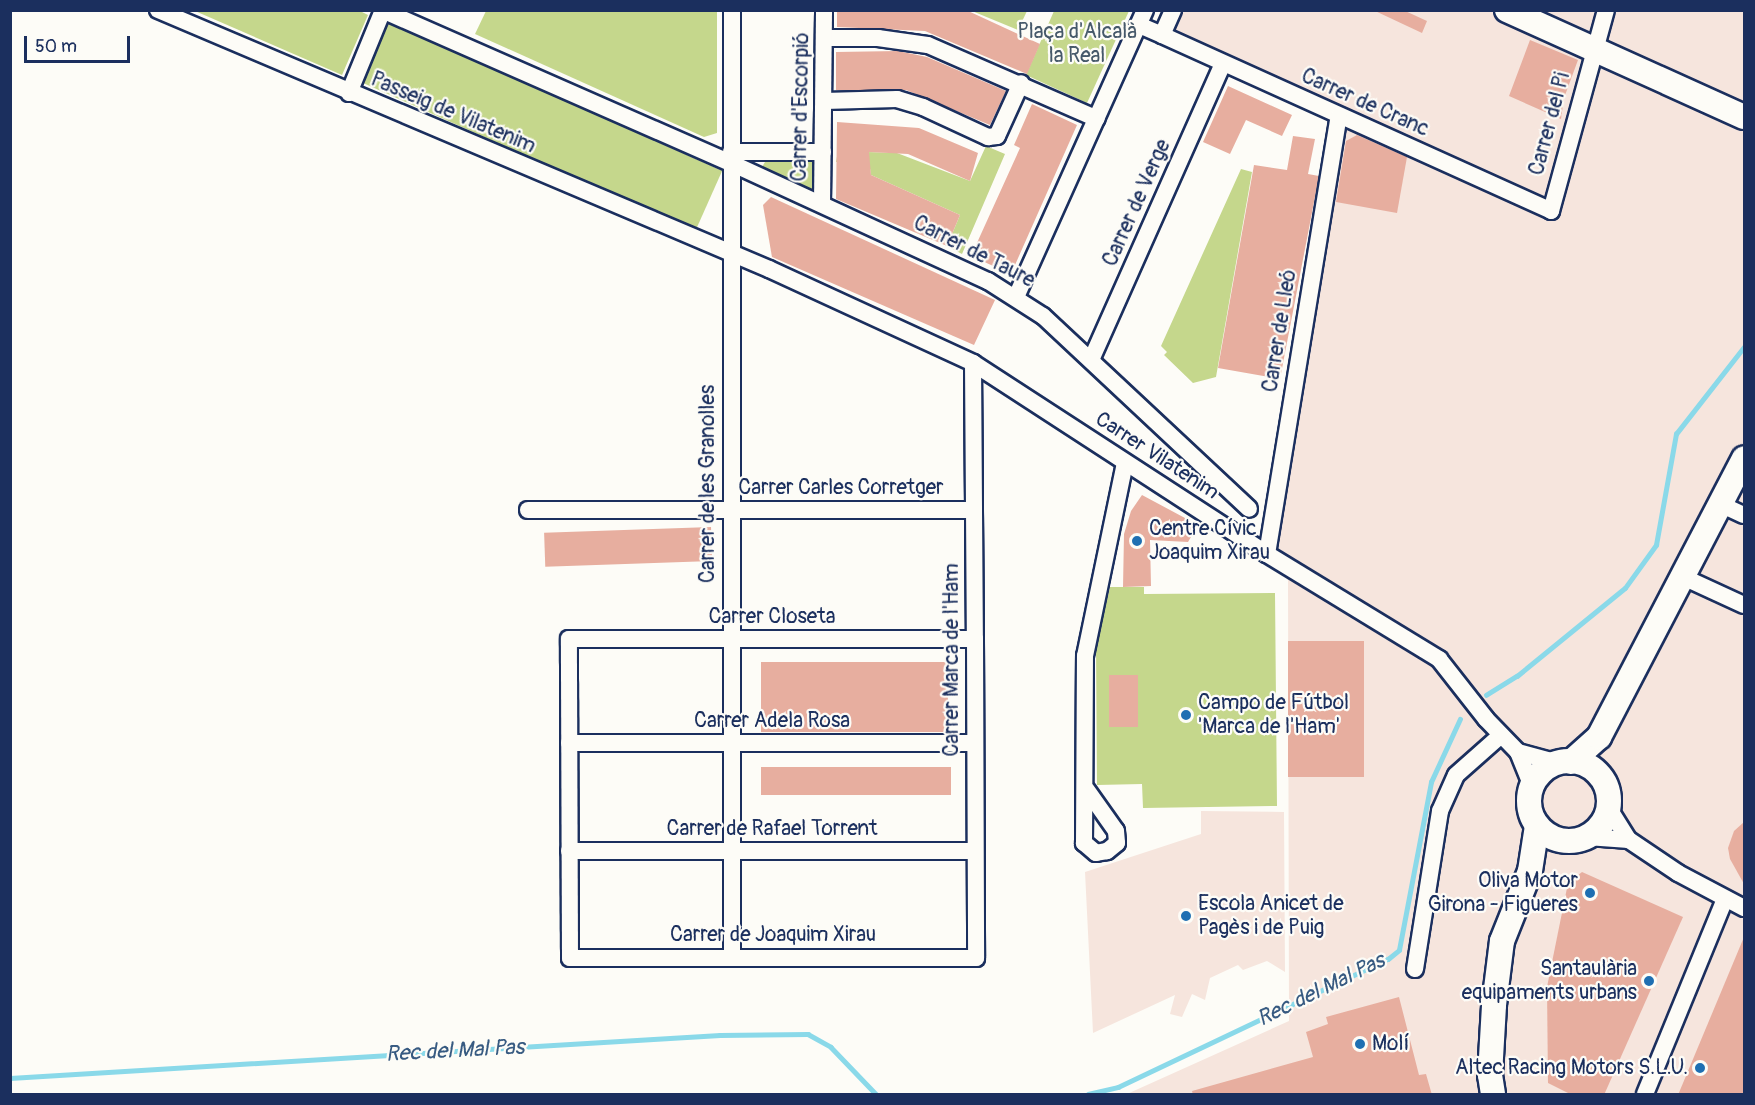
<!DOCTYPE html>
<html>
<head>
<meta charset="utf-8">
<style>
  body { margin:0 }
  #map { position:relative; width:1755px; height:1105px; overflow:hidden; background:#fdfcf7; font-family:Pangolin,sans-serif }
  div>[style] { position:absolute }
  .built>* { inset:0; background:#f6e5dd }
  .green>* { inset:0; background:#c5d78c; transform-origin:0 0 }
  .stream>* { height:4.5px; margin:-2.25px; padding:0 2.25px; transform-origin:2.25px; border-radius:2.25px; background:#8ad9e9 }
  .building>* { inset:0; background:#e7ae9f; transform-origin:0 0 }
  .roads { filter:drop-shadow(2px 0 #1b2f5e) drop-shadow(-2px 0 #1b2f5e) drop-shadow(0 2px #1b2f5e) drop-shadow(0 -2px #1b2f5e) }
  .minor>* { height:16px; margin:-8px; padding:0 8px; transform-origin:8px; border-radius:8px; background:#fdfcf7 }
  .secondary>* { height:24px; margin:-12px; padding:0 12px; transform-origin:12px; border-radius:12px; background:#fdfcf7 }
  .secondary>.ring { margin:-12px; padding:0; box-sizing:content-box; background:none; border:24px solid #fdfcf7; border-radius:50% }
  .dots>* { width:16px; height:16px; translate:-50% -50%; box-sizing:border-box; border:3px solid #fdfcf7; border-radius:50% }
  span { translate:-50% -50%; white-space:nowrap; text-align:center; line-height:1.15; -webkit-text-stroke:4.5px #fdfcf7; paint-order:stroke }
  .park-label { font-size:21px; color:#46596a }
  .street-label { font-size:21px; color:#1b2f5e }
  .poi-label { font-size:21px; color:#1b2f5e }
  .left { translate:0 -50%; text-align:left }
  .right { translate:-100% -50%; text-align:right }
  .water-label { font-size:22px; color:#375a81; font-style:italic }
  .frame { position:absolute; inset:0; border:12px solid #1b2f5e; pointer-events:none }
  .scale { position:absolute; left:24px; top:36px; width:106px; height:27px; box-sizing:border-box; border:3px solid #1b2f5e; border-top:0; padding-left:8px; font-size:18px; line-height:21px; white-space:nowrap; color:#1b2f5e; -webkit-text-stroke:4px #fdfcf7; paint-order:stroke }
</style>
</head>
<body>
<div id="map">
  <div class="built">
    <div style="clip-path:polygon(1172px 11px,1744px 11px,1744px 1094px,1127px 1094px,1289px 1021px,1288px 580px,1267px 554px,1338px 117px,1161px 36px)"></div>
    <div style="clip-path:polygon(1201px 811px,1284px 812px,1285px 972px,1267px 961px,1243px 970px,1238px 965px,1210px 978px,1205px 1000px,1192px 994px,1182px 1017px,1170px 1014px,1175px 995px,1093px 1033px,1085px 872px,1201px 834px)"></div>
  </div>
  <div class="green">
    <div style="clip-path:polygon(358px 10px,368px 15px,342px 75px,195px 11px)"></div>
    <div style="clip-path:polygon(486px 11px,717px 11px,717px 133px,704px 137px,475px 34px)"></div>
    <div style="clip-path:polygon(972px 11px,1027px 11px,1018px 30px)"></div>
    <div style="clip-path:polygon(1054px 11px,1129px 11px,1087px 103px,1026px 75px)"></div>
    <div style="left:386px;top:21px;width:368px;height:66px;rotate:24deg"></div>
    <div style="clip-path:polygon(986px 146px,1005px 154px,962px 254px,947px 246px,960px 215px,871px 175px,869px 162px,836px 162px,838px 151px,897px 153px,970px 181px)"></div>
    <div style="clip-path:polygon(815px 161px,814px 191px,762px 167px,765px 162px)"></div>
    <div style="clip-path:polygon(1241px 169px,1252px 172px,1216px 377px,1193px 383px,1164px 355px,1167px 352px,1161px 346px)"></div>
    <div style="clip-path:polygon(1110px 587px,1144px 587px,1144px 594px,1275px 593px,1277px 806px,1143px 808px,1142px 784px,1097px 785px,1096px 646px)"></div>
  </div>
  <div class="stream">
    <div style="left:1486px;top:695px;width:36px;rotate:-32deg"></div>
    <div style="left:1517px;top:676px;width:139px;rotate:-39.2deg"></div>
    <div style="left:1625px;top:588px;width:53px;rotate:-54.2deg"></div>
    <div style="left:1656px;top:545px;width:113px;rotate:-79.8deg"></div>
    <div style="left:1676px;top:434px;width:110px;rotate:-52deg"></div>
    <div style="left:10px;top:1078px;width:711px;rotate:-3.47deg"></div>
    <div style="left:720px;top:1035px;width:88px;rotate:-0.7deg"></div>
    <div style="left:808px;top:1034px;width:26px;rotate:29deg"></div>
    <div style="left:831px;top:1047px;width:65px;rotate:46.2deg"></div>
    <div style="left:1088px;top:1094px;width:31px;rotate:-13deg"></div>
    <div style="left:1118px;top:1087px;width:299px;rotate:-25.4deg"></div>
    <div style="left:1388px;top:959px;width:14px;rotate:-39deg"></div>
    <div style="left:1399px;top:950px;width:171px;rotate:-79.2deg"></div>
    <div style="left:1431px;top:782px;width:69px;rotate:-65.3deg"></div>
  </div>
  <div class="building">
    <div style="clip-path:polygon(837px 10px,966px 10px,1040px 44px,1027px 74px,925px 31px,837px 27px)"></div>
    <div style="clip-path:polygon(1373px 10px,1403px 10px,1427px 21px,1422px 33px)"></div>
    <div style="clip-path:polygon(1530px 40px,1578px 60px,1564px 98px,1561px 119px,1509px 96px)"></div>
    <div style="clip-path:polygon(898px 51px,927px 57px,1006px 91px,990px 125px,906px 90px,836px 90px,836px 52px)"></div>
    <div style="clip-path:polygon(1228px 86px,1292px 115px,1282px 136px,1246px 120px,1230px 154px,1203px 142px)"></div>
    <div style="clip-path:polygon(1032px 104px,1077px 125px,1011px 274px,971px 256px,1020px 148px,1014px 145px)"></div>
    <div style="clip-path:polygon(837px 122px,919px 128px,978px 153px,970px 181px,908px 154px,869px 152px,871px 175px,960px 215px,947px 246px,836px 199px)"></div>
    <div style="clip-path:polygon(1357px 135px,1407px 157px,1397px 213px,1336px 202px,1346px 141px)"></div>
    <div style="clip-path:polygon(1293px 136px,1315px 139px,1308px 174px,1319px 176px,1280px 379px,1218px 368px,1254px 165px,1287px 170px)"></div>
    <div style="clip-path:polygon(771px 197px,995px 300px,974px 345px,772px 257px,763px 205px)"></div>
    <div style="clip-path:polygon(1142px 495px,1198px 525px,1188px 542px,1150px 540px,1151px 586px,1123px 587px,1124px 534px,1131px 511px)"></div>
    <div style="left:711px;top:527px;width:34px;height:167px;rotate:88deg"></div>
    <div style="left:1288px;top:641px;width:76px;height:136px"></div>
    <div style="left:761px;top:662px;width:187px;height:70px"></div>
    <div style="left:1109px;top:675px;width:29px;height:52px"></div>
    <div style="left:951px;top:767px;width:28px;height:190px;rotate:90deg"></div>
    <div style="clip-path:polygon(1744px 822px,1744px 884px,1730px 859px,1728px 848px,1734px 831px)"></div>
    <div style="clip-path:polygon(1582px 872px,1683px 917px,1604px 1095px,1572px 1095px,1548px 1083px,1547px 987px,1568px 883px)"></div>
    <div style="clip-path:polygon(1744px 937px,1744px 1095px,1678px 1095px)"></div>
    <div style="clip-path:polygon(1399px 997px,1419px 1075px,1426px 1074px,1432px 1095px,1193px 1095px,1192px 1091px,1313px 1057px,1306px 1032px,1328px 1024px,1326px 1017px)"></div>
  </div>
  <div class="roads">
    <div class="minor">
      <div style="left:158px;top:10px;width:664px;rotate:22.97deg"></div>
      <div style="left:769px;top:269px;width:225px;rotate:24.7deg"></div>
      <div style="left:973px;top:363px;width:351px;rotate:33deg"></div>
      <div style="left:1267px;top:554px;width:202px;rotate:31.4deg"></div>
      <div style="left:1439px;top:659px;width:76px;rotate:51.9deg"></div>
      <div style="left:1486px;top:719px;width:46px;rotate:45.9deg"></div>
      <div style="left:1518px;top:752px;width:42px;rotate:15deg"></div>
      <div style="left:382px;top:10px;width:381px;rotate:23.7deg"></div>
      <div style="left:731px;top:163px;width:283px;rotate:24.7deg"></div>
      <div style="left:988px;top:281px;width:65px;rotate:32.5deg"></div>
      <div style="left:1043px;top:316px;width:282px;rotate:43.1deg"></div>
      <div style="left:732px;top:10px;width:948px;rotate:90deg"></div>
      <div style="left:1139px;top:25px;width:25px;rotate:23deg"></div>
      <div style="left:1162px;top:35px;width:27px;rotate:-66deg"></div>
      <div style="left:1162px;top:35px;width:427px;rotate:24.3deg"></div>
      <div style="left:1551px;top:211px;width:208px;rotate:-74.7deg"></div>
      <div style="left:825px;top:38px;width:53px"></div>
      <div style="left:878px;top:38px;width:50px;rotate:8deg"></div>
      <div style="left:928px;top:45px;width:184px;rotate:23.6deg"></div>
      <div style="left:349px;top:93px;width:90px;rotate:-67.7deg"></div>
      <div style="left:824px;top:101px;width:73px;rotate:-1.6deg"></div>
      <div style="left:897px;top:99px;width:27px;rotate:17deg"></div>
      <div style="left:923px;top:107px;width:72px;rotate:24.8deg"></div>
      <div style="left:988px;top:137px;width:9px;rotate:-6deg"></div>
      <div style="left:997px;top:136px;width:58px;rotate:-65.6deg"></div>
      <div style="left:731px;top:152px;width:92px"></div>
      <div style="left:822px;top:204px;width:194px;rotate:-89.4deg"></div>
      <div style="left:1016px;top:297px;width:315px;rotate:-65.8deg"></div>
      <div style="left:1091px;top:360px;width:324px;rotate:-66deg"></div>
      <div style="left:973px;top:363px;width:147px;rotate:89.6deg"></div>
      <div style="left:974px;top:510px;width:129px;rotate:89.6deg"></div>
      <div style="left:975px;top:639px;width:319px;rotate:89.8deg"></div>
      <div style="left:976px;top:958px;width:406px;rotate:180deg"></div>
      <div style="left:570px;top:958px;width:319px;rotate:-90.2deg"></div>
      <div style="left:569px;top:639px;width:406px"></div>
      <div style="left:1720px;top:504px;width:26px;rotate:25deg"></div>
      <div style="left:528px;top:510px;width:446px"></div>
      <div style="left:1267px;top:554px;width:444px;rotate:-80.7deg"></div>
      <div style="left:1683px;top:577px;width:67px;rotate:24.7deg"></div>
      <div style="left:569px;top:743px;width:406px"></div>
      <div style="left:1518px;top:752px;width:38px;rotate:68deg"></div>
      <div style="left:1087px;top:790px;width:50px;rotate:54.7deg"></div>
      <div style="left:1116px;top:831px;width:12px;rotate:85deg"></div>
      <div style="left:1117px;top:843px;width:13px;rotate:141deg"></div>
      <div style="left:1107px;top:851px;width:11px;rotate:170deg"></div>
      <div style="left:1096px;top:853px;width:16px;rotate:-140deg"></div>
      <div style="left:1084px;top:843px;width:187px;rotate:-89.7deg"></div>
      <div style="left:1085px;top:656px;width:197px;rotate:-78.3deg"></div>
      <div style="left:1608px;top:807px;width:39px;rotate:58deg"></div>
      <div style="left:1629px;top:840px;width:59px;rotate:34deg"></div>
      <div style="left:1678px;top:873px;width:75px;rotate:27.9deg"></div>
      <div style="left:1587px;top:837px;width:42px;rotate:4.1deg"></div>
      <div style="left:569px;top:851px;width:406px"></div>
      <div style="left:1415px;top:969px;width:160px;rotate:-81deg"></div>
      <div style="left:1440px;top:811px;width:39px;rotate:-66deg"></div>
      <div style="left:1456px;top:775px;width:60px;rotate:-41.6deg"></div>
      <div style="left:1645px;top:1094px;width:211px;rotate:-67.7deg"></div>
    </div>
    <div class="secondary">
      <div style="left:1507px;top:10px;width:260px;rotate:24.3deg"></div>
      <div class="ring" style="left:1529px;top:761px;width:56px;height:56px"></div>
      <div style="left:1571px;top:762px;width:38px;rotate:-42deg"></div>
      <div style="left:1599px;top:737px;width:314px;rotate:-62.5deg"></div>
      <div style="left:1493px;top:1094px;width:19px;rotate:-99deg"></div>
      <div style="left:1490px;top:1075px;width:70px;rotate:-86.7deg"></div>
      <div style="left:1494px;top:1005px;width:64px;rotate:-82.9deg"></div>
      <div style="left:1502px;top:941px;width:75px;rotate:-68.2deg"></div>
      <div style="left:1530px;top:871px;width:46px;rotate:-81.2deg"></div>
    </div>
  </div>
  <div class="dots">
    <div style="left:1137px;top:541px;background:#1f6fb2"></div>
    <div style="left:1186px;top:715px;background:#1f6fb2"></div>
    <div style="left:1590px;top:893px;background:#1f6fb2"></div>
    <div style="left:1186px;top:916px;background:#1f6fb2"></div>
    <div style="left:1649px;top:981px;background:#1f6fb2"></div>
    <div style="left:1360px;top:1044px;background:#1f6fb2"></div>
    <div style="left:1700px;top:1068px;background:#1f6fb2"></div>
  </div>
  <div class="park-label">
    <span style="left:1077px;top:44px">Plaça d'Alcalà<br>la Real</span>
  </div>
  <div class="street-label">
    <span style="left:1365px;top:103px;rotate:24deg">Carrer de Cranc</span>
    <span style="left:801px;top:107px;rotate:-89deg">Carrer d'Escorpió</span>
    <span style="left:453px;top:113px;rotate:23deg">Passeig de Vilatenim</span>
    <span style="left:1550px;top:124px;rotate:-75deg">Carrer del Pi</span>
    <span style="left:1137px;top:203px;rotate:-66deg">Carrer de Verge</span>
    <span style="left:974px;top:252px;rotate:27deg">Carrer de Taure</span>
    <span style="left:1280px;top:331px;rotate:-81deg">Carrer de Lleó</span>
    <span style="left:1157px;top:456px;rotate:33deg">Carrer Vilatenim</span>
    <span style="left:708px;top:484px;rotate:-90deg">Carrer de les Granolles</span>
    <span style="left:841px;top:488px">Carrer Carles Corretger</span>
    <span style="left:772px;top:617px">Carrer Closeta</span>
    <span style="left:952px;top:660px;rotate:-90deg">Carrer Marca de l'Ham</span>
    <span style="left:772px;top:721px">Carrer Adela Rosa</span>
    <span style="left:772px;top:829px">Carrer de Rafael Torrent</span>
    <span style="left:773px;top:935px">Carrer de Joaquim Xirau</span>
  </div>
  <div class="poi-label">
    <span class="left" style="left:1149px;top:541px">Centre Cívic<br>Joaquim Xirau</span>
    <span class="left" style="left:1198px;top:715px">Campo de Fútbol<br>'Marca de l'Ham'</span>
    <span class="right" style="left:1578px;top:893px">Oliva Motor<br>Girona - Figueres</span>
    <span class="left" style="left:1198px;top:916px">Escola Anicet de<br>Pagès i de Puig</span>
    <span class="right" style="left:1637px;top:981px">Santaulària<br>equipaments urbans</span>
    <span class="left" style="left:1372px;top:1044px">Molí</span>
    <span class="right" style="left:1688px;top:1068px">Altec Racing Motors S.L.U.</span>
  </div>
  <div class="water-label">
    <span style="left:1321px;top:990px;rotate:-26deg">Rec del Mal Pas</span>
    <span style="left:455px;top:1051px;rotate:-3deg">Rec del Mal Pas</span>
  </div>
  <div class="frame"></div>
  <div class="scale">50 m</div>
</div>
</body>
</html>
